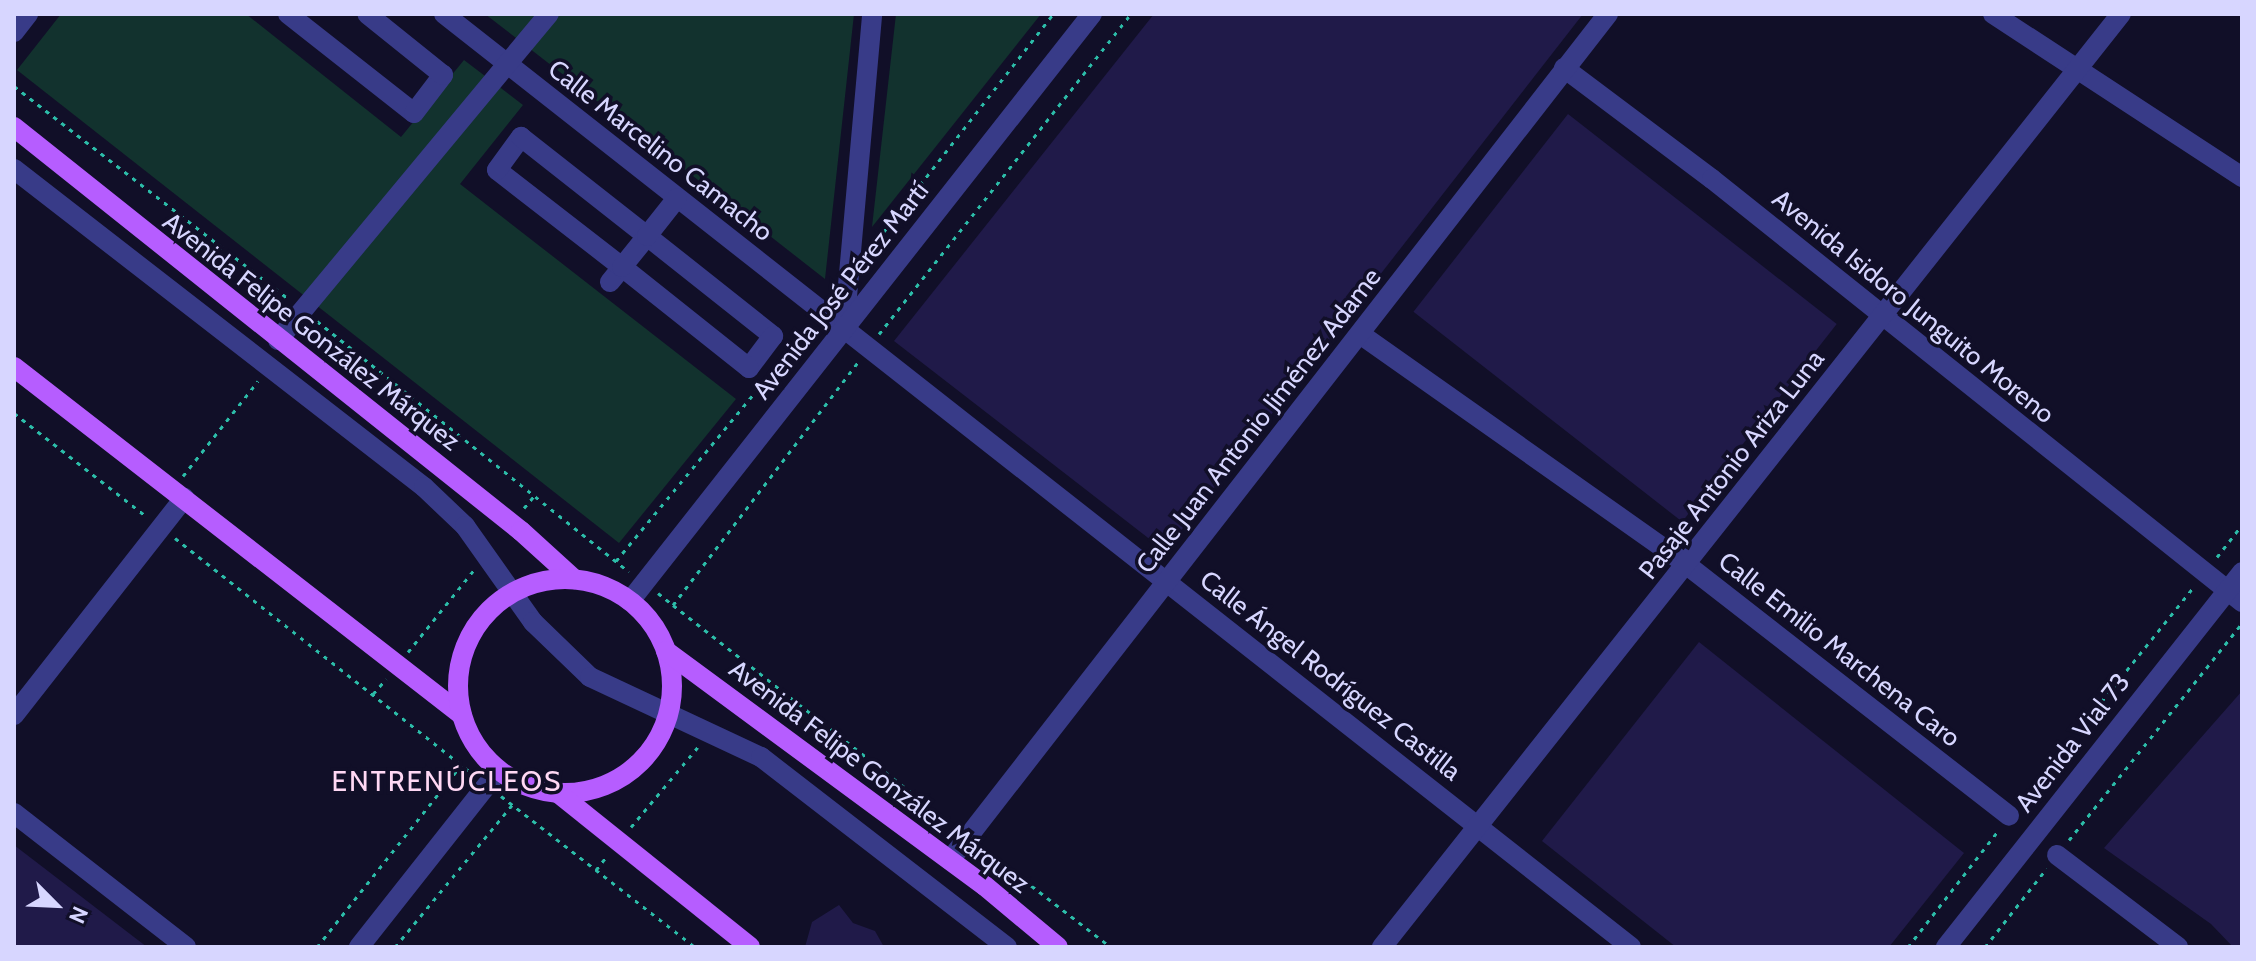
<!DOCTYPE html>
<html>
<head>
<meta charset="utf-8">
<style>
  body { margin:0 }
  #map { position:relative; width:2256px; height:961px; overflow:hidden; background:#110f28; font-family:Cabin,sans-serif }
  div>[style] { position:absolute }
  .green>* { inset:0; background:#12322e }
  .building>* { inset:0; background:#201a49; transform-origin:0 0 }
  .path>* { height:3px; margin-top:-1.5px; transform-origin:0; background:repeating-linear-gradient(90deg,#2cbda9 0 4px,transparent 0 10px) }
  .minor>* { height:20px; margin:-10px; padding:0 10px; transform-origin:10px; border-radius:10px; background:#383b88 }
  .major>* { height:20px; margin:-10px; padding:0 10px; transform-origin:10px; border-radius:10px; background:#b65dff }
  .major>.ring { margin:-10px; padding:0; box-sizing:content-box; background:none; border:20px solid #b65dff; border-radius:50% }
  span { translate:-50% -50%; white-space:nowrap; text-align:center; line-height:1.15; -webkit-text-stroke:7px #110f28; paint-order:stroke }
  .street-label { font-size:26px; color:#d7d6ff }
  .neighbourhood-label { font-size:28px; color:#ffd8f4; letter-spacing:2px }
  .frame { position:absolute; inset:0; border:16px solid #d7d6ff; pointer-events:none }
  .north { position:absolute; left:16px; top:865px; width:80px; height:80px; -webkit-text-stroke:6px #110f28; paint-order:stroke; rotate:114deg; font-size:22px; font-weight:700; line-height:32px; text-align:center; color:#d7d6ff }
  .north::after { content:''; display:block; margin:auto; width:28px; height:36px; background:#d7d6ff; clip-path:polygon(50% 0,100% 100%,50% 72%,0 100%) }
</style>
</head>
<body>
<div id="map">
  <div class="green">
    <div style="clip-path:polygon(61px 14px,246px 14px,401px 137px,464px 60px,523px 105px,460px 184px,736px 399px,619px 543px,17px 70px)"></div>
    <div style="clip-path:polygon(485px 14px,854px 14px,825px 279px,556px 69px)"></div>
    <div style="clip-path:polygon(896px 14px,1041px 14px,872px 227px)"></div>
  </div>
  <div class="building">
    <div style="clip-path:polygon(1154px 14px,1583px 14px,1165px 551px,894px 341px)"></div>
    <div style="left:1568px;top:114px;width:341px;height:251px;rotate:38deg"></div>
    <div style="clip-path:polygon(1699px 642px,1964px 853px,1889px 947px,1676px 947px,1542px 841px)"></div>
    <div style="clip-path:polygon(2242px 691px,2242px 947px,2233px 947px,2211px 924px,2104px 848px)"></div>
    <div style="clip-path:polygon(14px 845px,147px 947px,14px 947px)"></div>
    <div style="clip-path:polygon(839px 905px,853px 923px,875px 931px,884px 947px,805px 947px,812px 922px)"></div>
  </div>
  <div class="path">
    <div style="left:14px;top:86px;width:348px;rotate:37.8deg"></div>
    <div style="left:871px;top:248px;width:296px;rotate:-52.1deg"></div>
    <div style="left:317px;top:321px;width:400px;rotate:38.8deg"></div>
    <div style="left:879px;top:334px;width:407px;rotate:-51.8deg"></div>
    <div style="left:14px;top:413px;width:169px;rotate:38deg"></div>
    <div style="left:183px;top:476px;width:121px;rotate:-51.7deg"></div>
    <div style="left:524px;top:508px;width:16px;rotate:-50deg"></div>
    <div style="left:175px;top:538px;width:380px;rotate:38.4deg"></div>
    <div style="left:2217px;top:557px;width:41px;rotate:-52deg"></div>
    <div style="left:616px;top:561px;width:305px;rotate:-50.5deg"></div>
    <div style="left:658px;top:593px;width:19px;rotate:39deg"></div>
    <div style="left:673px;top:605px;width:305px;rotate:-52.7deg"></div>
    <div style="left:673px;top:605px;width:356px;rotate:38.2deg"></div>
    <div style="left:408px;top:652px;width:105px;rotate:-51.2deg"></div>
    <div style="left:745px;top:688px;width:20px;rotate:-49deg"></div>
    <div style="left:373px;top:694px;width:20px;rotate:-49deg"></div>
    <div style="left:501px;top:796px;width:246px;rotate:37.9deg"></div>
    <div style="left:2020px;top:803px;width:276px;rotate:-51.2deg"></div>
    <div style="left:631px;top:827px;width:104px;rotate:-50.1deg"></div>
    <div style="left:2069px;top:840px;width:278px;rotate:-51.4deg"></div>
    <div style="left:984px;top:849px;width:160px;rotate:37.7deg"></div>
    <div style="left:596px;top:870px;width:16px;rotate:-52deg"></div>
    <div style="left:317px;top:947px;width:232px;rotate:-51.6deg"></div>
    <div style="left:395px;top:947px;width:184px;rotate:-50.5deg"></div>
    <div style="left:1908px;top:947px;width:147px;rotate:-52.2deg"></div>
    <div style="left:1985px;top:947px;width:100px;rotate:-51.9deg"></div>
  </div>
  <div class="minor">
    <div style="left:288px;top:14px;width:160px;rotate:38.2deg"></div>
    <div style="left:414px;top:113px;width:48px;rotate:-52.7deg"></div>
    <div style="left:443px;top:75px;width:97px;rotate:-141.2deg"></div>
    <div style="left:444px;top:14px;width:1510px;rotate:38.17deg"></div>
    <div style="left:1993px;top:14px;width:298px;rotate:33.2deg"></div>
    <div style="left:14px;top:32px;width:23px;rotate:-52deg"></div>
    <div style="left:1564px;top:68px;width:185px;rotate:36.9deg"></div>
    <div style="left:1712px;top:179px;width:678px;rotate:38.59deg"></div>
    <div style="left:14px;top:169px;width:519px;rotate:37.8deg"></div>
    <div style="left:424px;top:487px;width:57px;rotate:43.6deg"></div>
    <div style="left:465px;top:526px;width:118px;rotate:54.7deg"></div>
    <div style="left:533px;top:622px;width:79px;rotate:44deg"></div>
    <div style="left:590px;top:677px;width:189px;rotate:25.1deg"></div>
    <div style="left:761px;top:757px;width:311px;rotate:37.7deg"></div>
    <div style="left:610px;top:282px;width:19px;rotate:-51deg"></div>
    <div style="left:622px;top:267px;width:158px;rotate:-142.2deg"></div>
    <div style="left:497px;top:170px;width:41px;rotate:-54deg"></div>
    <div style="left:521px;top:137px;width:160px;rotate:38.2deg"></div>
    <div style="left:647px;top:236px;width:161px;rotate:38.4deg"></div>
    <div style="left:773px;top:336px;width:40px;rotate:127deg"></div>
    <div style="left:749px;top:368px;width:162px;rotate:-141.5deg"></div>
    <div style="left:622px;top:267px;width:40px;rotate:-51deg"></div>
    <div style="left:647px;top:236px;width:48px;rotate:-51.7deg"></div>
    <div style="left:844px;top:330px;width:317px;rotate:-84.9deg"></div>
    <div style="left:1360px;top:334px;width:400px;rotate:35.2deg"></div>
    <div style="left:1687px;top:565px;width:408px;rotate:37.9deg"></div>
    <div style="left:278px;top:340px;width:424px;rotate:-50.3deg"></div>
    <div style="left:630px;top:601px;width:747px;rotate:-51.8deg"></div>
    <div style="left:14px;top:715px;width:276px;rotate:-51.9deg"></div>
    <div style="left:14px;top:813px;width:218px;rotate:37.9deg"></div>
    <div style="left:2057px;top:855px;width:152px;rotate:37.2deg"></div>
    <div style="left:950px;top:860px;width:1072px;rotate:-52.13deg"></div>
    <div style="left:359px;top:947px;width:224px;rotate:-51.7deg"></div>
    <div style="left:1382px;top:947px;width:1190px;rotate:-51.62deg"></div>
    <div style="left:1946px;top:947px;width:478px;rotate:-51.7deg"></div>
  </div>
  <div class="major">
    <div style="left:14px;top:127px;width:648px;rotate:38.55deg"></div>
    <div style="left:521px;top:531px;width:72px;rotate:42.2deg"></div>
    <div style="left:14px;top:367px;width:567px;rotate:37.84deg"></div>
    <div class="ring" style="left:458px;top:579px;width:194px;height:194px"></div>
    <div style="left:666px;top:651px;width:396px;rotate:36.4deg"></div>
    <div style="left:985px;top:886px;width:95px;rotate:39.9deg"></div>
    <div style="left:558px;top:793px;width:246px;rotate:38.7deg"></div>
  </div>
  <div class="street-label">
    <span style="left:660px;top:151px;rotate:38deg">Calle Marcelino Camacho</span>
    <span style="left:841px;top:291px;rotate:-52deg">Avenida José Pérez Martí</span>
    <span style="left:1913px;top:307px;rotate:39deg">Avenida Isidoro Junguito Moreno</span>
    <span style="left:311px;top:332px;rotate:38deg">Avenida Felipe González Márquez</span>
    <span style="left:1259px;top:421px;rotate:-52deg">Calle Juan Antonio Jiménez Adame</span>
    <span style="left:1732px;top:465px;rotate:-52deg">Pasaje Antonio Ariza Luna</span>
    <span style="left:1839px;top:650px;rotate:38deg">Calle Emilio Marchena Caro</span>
    <span style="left:1330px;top:676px;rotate:38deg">Calle Ángel Rodríguez Castilla</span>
    <span style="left:2073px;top:743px;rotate:-52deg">Avenida Vial 73</span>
    <span style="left:879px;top:777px;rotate:37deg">Avenida Felipe González Márquez</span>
  </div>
  <div class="neighbourhood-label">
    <span style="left:447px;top:781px">ENTRENÚCLEOS</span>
  </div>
  <div class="frame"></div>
  <div class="north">N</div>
</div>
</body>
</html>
